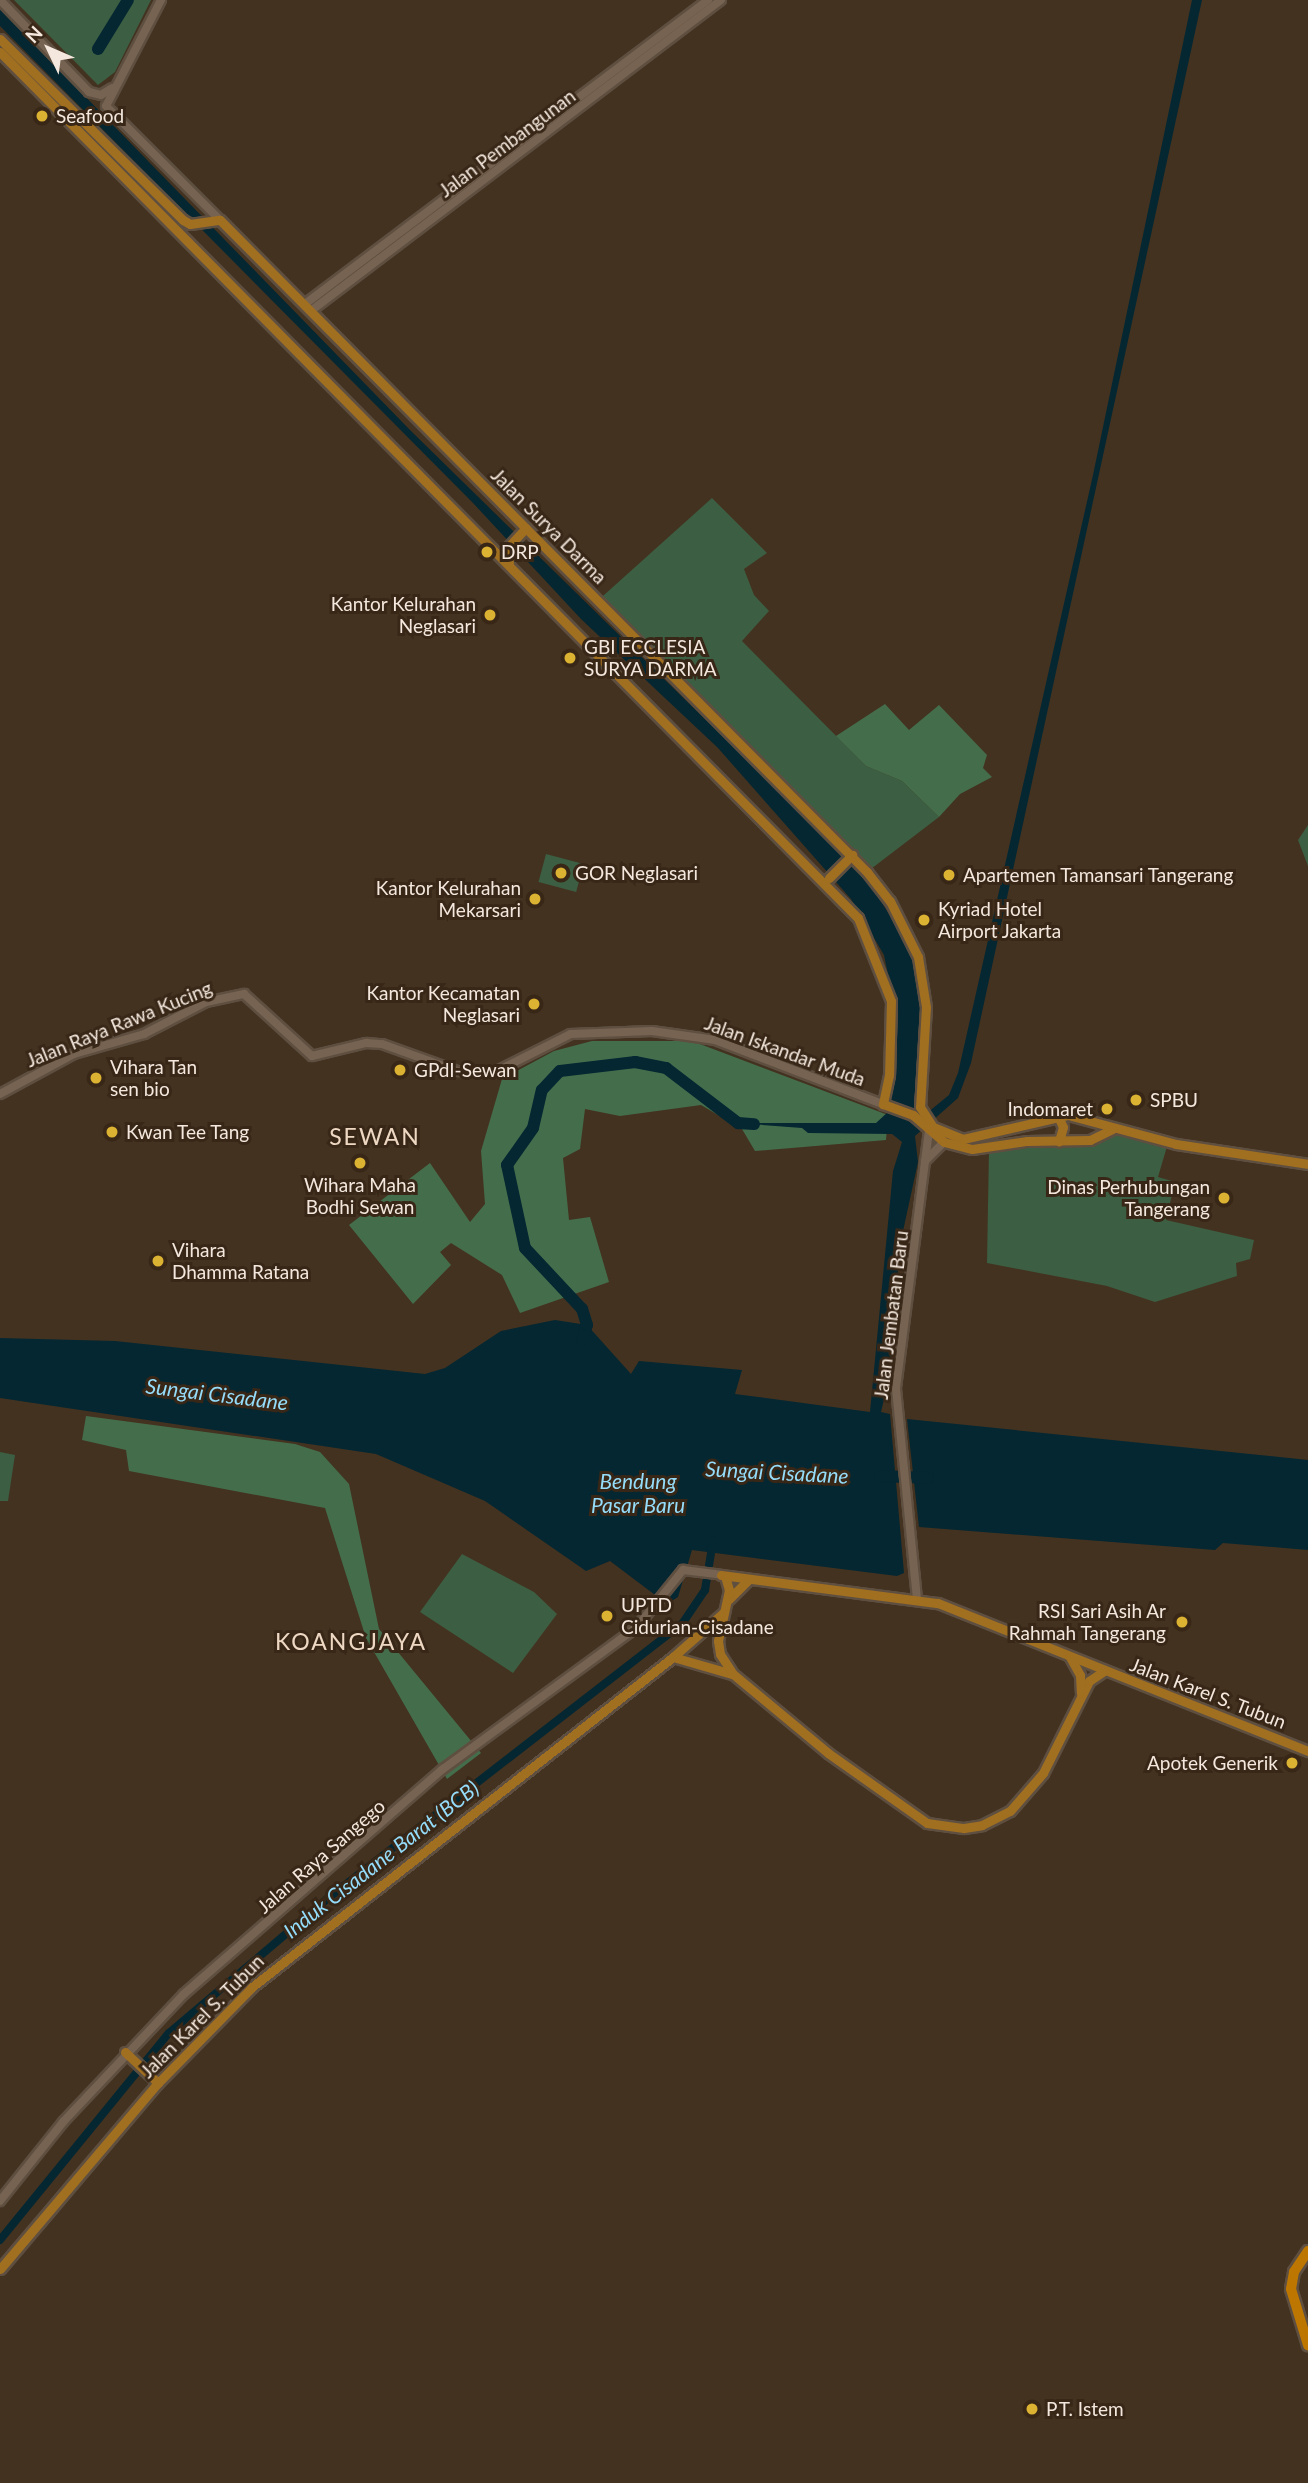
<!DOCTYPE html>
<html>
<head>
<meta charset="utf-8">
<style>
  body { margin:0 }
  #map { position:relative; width:1308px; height:2483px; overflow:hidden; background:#433220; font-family:Lato,sans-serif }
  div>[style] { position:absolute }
  .green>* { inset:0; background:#3c5e42; transform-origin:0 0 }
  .forest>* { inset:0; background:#446e4b }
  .water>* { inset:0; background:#042732 }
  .canal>* { height:8px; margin:-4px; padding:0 4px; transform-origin:4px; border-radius:4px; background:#042732 }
  .river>* { height:12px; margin:-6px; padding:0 6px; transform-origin:6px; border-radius:6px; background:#042732 }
  .roads { filter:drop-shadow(2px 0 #5e4f40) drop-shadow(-2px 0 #5e4f40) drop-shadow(0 2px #5e4f40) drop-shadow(0 -2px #5e4f40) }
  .secondary>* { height:8px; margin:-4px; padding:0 4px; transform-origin:4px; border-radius:4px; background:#776351 }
  .primary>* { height:9px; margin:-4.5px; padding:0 4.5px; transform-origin:4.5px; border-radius:4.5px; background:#a16f20 }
  .highway>* { height:10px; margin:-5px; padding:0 5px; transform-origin:5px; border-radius:5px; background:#bd7700 }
  .dots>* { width:19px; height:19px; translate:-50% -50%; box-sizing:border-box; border:4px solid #382717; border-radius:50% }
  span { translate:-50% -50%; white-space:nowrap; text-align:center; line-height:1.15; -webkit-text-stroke:6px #382717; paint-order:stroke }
  .poi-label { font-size:19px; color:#f4e8de }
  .left { translate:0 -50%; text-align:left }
  .right { translate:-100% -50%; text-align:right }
  .street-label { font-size:19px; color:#f4e8de }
  .water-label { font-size:21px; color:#94dcf9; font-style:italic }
  .quarter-label { font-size:23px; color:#eed8c3; letter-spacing:2px }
  .north { position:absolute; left:14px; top:14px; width:70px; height:70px; -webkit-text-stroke:5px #382717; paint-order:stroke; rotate:314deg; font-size:19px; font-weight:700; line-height:28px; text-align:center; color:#f4e8de }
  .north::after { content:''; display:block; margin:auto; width:24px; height:32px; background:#f4e8de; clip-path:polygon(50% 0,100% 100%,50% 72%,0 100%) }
</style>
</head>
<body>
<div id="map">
  <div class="green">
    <div style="clip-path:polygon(14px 0,151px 0,115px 72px,98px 85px)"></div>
    <div style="clip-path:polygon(712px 498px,767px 553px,744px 569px,754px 595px,769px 611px,742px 641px,866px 766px,902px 781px,939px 817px,867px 872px,755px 768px,594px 604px)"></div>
    <div style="clip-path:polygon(1308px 825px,1308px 866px,1298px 840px)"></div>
    <div style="left:546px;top:854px;width:39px;height:29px;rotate:15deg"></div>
    <div style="clip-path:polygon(1113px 1129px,1168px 1143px,1158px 1177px,1175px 1182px,1166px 1220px,1254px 1240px,1250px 1259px,1236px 1263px,1237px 1276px,1155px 1302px,1107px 1286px,987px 1263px,989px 1148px,1074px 1141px)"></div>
    <div style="clip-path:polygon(0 1452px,15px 1455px,8px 1501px,0 1501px)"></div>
    <div style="clip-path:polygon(462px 1554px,534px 1592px,557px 1614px,513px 1673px,420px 1612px)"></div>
  </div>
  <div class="forest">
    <div style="clip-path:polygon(885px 704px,909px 730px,939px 705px,987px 755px,983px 768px,992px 777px,960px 794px,939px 817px,902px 781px,866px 766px,836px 736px)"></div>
    <div style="clip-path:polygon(592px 1041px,692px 1041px,888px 1115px,886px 1140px,755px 1151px,742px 1129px,701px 1105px,620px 1116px,585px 1109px,580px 1149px,563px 1158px,569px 1220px,590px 1217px,609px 1282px,520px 1313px,502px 1275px,451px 1243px,440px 1252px,451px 1265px,413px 1304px,349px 1225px,430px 1163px,470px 1222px,485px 1204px,481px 1151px,502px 1079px,554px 1051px)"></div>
    <div style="clip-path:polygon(86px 1416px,295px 1444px,320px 1452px,349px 1484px,379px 1629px,481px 1753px,447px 1779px,366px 1638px,325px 1508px,129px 1471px,126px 1450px,82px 1440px)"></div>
  </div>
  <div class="water">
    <div style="clip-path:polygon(1192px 0,1202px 0,971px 1063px,958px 1098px,915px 1136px,918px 1162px,900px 1245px,890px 1374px,881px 1412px,890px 1414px,904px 1573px,897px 1576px,692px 1550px,678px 1597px,667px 1604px,610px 1561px,586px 1571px,485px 1501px,376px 1454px,0 1398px,0 1338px,115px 1341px,425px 1374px,445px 1368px,501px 1331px,555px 1320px,587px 1325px,631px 1374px,639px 1361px,742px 1370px,735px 1394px,870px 1412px,893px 1171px,902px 1142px,892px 1134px,808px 1133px,802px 1128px,738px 1123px,876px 1123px,889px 1111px,896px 1014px,884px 955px,851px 899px,718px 748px,581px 619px,473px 503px,0 26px,0 9px,410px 430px,865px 876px,911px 949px,924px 1016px,914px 1102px,921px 1118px,949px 1095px,958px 1073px,1093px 475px)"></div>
    <div style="clip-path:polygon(907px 1419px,1308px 1460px,1308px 1550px,1223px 1543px,1215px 1550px,919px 1527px)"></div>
  </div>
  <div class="canal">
    <div style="left:0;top:2240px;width:267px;rotate:-50.8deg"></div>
    <div style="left:169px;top:2033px;width:207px;rotate:-40.3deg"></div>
    <div style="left:327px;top:1899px;width:449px;rotate:-37.8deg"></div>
    <div style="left:682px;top:1624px;width:41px;rotate:-55.9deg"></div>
    <div style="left:705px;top:1590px;width:50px;rotate:-80.7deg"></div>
  </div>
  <div class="river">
    <div style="left:98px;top:49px;width:57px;rotate:-58.5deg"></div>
    <div style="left:582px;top:1341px;width:17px;rotate:-73deg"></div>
    <div style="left:587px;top:1325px;width:17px;rotate:-107deg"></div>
    <div style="left:582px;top:1309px;width:83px;rotate:-133.1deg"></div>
    <div style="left:525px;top:1248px;width:85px;rotate:-102.2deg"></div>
    <div style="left:507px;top:1165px;width:45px;rotate:-54.9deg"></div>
    <div style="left:533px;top:1128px;width:39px;rotate:-77deg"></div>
    <div style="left:542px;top:1090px;width:26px;rotate:-47deg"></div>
    <div style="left:560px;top:1071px;width:76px;rotate:-6.8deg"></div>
    <div style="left:635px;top:1062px;width:32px;rotate:11deg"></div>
    <div style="left:666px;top:1068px;width:91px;rotate:37.4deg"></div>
    <div style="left:738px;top:1123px;width:16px;rotate:4deg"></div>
    <div style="left:880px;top:1476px;width:48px;rotate:2.4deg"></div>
  </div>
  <div class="roads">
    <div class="secondary">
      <div style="left:0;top:0;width:128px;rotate:45.9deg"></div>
      <div style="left:89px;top:92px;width:12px;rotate:14deg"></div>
      <div style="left:101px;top:95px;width:13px;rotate:-32deg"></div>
      <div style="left:161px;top:0;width:119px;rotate:117.4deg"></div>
      <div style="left:106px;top:106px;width:161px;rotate:45deg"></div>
      <div style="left:305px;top:304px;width:505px;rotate:-37.03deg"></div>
      <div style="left:312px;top:310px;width:513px;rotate:-37.16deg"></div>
      <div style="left:0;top:1094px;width:84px;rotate:-28.4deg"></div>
      <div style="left:74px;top:1054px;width:73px;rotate:-15.9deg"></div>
      <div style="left:144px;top:1034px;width:70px;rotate:-27.3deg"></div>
      <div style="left:206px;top:1002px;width:39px;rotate:-12deg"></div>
      <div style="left:244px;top:994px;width:92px;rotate:42.4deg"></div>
      <div style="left:312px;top:1056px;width:56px;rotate:-13.5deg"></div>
      <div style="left:366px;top:1043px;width:16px;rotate:4deg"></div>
      <div style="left:382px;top:1044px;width:80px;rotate:19.8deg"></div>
      <div style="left:457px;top:1071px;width:38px;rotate:2deg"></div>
      <div style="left:495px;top:1072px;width:85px;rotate:-26.6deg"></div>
      <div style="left:571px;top:1034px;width:81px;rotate:-2.1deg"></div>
      <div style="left:652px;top:1031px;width:64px;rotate:8.1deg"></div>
      <div style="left:715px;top:1040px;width:180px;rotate:20.9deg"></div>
      <div style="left:925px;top:1161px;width:27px;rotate:-45deg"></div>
      <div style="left:917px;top:1599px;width:212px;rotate:-95.7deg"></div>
      <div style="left:896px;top:1388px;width:258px;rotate:-82.7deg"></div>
      <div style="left:0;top:2201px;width:101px;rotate:-51.4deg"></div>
      <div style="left:63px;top:2122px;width:176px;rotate:-46.6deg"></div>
      <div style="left:184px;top:1994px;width:343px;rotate:-41deg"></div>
      <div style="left:443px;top:1769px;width:239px;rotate:-36.2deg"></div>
      <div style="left:636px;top:1628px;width:75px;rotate:-51deg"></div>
      <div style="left:683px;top:1570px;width:38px;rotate:7deg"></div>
    </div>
    <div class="primary">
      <div style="left:0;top:39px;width:257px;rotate:44.7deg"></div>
      <div style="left:183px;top:220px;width:8px;rotate:30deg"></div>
      <div style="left:190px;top:224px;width:30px;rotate:-8deg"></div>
      <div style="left:220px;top:220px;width:919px;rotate:45.22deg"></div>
      <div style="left:867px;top:872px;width:37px;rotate:52deg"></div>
      <div style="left:890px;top:901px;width:63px;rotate:63.4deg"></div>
      <div style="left:918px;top:957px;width:51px;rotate:80.9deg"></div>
      <div style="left:926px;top:1007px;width:100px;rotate:93.4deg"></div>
      <div style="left:920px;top:1107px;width:24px;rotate:57deg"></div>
      <div style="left:933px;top:1127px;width:32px;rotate:22deg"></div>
      <div style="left:963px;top:1139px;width:108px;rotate:-12.9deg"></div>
      <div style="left:1068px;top:1115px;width:112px;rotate:15deg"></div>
      <div style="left:1176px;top:1144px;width:134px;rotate:8.6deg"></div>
      <div style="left:0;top:52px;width:1219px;rotate:45.27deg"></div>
      <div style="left:858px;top:918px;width:89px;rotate:68.3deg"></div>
      <div style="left:891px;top:1001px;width:74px;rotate:91.5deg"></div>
      <div style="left:889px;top:1075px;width:30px;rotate:102deg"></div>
      <div style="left:883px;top:1104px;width:32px;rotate:20deg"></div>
      <div style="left:913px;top:1115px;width:41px;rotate:41.1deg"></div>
      <div style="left:944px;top:1142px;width:29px;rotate:14deg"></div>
      <div style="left:972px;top:1149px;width:56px;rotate:-8.3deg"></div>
      <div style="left:1027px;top:1141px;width:63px;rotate:-0.9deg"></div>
      <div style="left:1090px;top:1140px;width:25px;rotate:-26deg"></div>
      <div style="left:509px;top:565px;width:18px;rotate:-93deg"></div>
      <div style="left:508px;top:547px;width:26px;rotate:-47deg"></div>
      <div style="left:829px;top:878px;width:33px;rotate:-45deg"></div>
      <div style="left:1058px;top:1116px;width:12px;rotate:66deg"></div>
      <div style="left:1063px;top:1127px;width:15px;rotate:106deg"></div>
      <div style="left:721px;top:1575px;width:219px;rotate:7.4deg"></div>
      <div style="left:938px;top:1603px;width:399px;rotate:21.8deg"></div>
      <div style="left:725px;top:1576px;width:15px;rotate:74deg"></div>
      <div style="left:729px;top:1590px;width:52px;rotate:102.2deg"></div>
      <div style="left:718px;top:1641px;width:13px;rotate:81deg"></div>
      <div style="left:720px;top:1654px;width:24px;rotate:57deg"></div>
      <div style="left:733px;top:1674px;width:124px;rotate:39.7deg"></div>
      <div style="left:828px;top:1753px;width:121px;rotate:35.3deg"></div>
      <div style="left:927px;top:1823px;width:37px;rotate:8deg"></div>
      <div style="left:964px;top:1828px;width:18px;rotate:-9deg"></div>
      <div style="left:982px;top:1825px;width:31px;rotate:-27deg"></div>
      <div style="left:1010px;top:1811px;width:50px;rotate:-49deg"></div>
      <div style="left:1043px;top:1773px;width:103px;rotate:-63.4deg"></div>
      <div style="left:1089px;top:1681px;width:18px;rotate:-34deg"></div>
      <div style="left:729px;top:1599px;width:28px;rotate:-45deg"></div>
      <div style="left:673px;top:1657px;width:61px;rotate:16.1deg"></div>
      <div style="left:1070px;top:1657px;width:21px;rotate:61deg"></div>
      <div style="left:1080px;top:1675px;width:18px;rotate:87deg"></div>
      <div style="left:125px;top:2052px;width:45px;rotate:43.2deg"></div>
      <div style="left:0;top:2269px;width:244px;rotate:-49.7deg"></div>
      <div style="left:158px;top:2083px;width:134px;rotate:-45.6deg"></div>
      <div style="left:252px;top:1987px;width:535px;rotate:-38.09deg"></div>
      <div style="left:673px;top:1657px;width:68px;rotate:-41.4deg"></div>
    </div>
    <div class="highway">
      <div style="left:1308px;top:2251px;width:25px;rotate:124deg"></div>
      <div style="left:1294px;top:2272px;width:17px;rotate:100deg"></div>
      <div style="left:1291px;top:2289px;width:59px;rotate:73.1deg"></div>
    </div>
  </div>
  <div class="dots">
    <div style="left:42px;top:116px;background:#dcb233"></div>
    <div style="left:487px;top:552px;background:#dcb233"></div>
    <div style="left:490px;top:615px;background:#dcb233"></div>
    <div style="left:570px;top:658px;background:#dcb233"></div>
    <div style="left:561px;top:873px;background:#dcb233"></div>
    <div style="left:949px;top:875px;background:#dcb233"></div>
    <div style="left:535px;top:899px;background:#dcb233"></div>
    <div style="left:924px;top:920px;background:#dcb233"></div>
    <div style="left:534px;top:1004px;background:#dcb233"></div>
    <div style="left:400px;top:1070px;background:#dcb233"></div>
    <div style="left:96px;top:1078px;background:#dcb233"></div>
    <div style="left:1136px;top:1100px;background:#dcb233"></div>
    <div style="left:1107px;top:1109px;background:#dcb233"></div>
    <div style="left:112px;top:1132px;background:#dcb233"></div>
    <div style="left:360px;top:1163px;background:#dcb233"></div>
    <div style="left:1224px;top:1198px;background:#dcb233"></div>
    <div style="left:158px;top:1261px;background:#dcb233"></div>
    <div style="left:607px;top:1616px;background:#dcb233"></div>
    <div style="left:1182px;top:1622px;background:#dcb233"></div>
    <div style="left:1292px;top:1763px;background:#dcb233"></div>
    <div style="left:1032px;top:2409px;background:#dcb233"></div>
  </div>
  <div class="poi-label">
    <span class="left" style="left:56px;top:116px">Seafood</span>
    <span class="left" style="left:501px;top:552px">DRP</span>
    <span class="right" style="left:476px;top:615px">Kantor Kelurahan<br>Neglasari</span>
    <span class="left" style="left:584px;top:658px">GBI ECCLESIA<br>SURYA DARMA</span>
    <span class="left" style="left:575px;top:873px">GOR Neglasari</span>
    <span class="left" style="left:963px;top:875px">Apartemen Tamansari Tangerang</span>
    <span class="right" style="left:521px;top:899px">Kantor Kelurahan<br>Mekarsari</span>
    <span class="left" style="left:938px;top:920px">Kyriad Hotel<br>Airport Jakarta</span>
    <span class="right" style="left:520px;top:1004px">Kantor Kecamatan<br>Neglasari</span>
    <span class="left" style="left:110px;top:1078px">Vihara Tan<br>sen bio</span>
    <span class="left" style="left:414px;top:1070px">GPdI-Sewan</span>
    <span class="left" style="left:1150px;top:1100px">SPBU</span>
    <span class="right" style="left:1093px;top:1109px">Indomaret</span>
    <span class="left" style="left:126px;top:1132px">Kwan Tee Tang</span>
    <span style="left:360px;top:1196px">Wihara Maha<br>Bodhi Sewan</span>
    <span class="right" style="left:1210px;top:1198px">Dinas Perhubungan<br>Tangerang</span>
    <span class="left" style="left:172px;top:1261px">Vihara<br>Dhamma Ratana</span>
    <span class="left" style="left:621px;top:1616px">UPTD<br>Cidurian-Cisadane</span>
    <span class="right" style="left:1166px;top:1622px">RSI Sari Asih Ar<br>Rahmah Tangerang</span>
    <span class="right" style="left:1278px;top:1763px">Apotek Generik</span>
    <span class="left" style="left:1046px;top:2409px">P.T. Istem</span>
  </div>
  <div class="street-label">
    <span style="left:507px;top:143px;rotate:-37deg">Jalan Pembangunan</span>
    <span style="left:549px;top:526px;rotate:45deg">Jalan Surya Darma</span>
    <span style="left:119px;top:1024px;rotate:-22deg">Jalan Raya Rawa Kucing</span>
    <span style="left:785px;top:1051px;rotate:20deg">Jalan Iskandar Muda</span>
    <span style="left:891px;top:1315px;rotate:-83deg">Jalan Jembatan Baru</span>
    <span style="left:1208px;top:1693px;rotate:21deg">Jalan Karel S. Tubun</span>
    <span style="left:321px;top:1856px;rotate:-41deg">Jalan Raya Sangego</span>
    <span style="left:202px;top:2016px;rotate:-45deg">Jalan Karel S. Tubun</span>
  </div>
  <div class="water-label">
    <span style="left:217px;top:1394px;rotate:7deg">Sungai Cisadane</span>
    <span style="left:777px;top:1472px;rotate:3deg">Sungai Cisadane</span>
    <span style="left:638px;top:1493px">Bendung<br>Pasar Baru</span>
    <span style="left:381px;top:1859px;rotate:-38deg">Induk Cisadane Barat (BCB)</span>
  </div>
  <div class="quarter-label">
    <span style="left:375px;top:1136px">SEWAN</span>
    <span style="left:351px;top:1641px">KOANGJAYA</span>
  </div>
  <div class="north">N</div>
</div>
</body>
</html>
